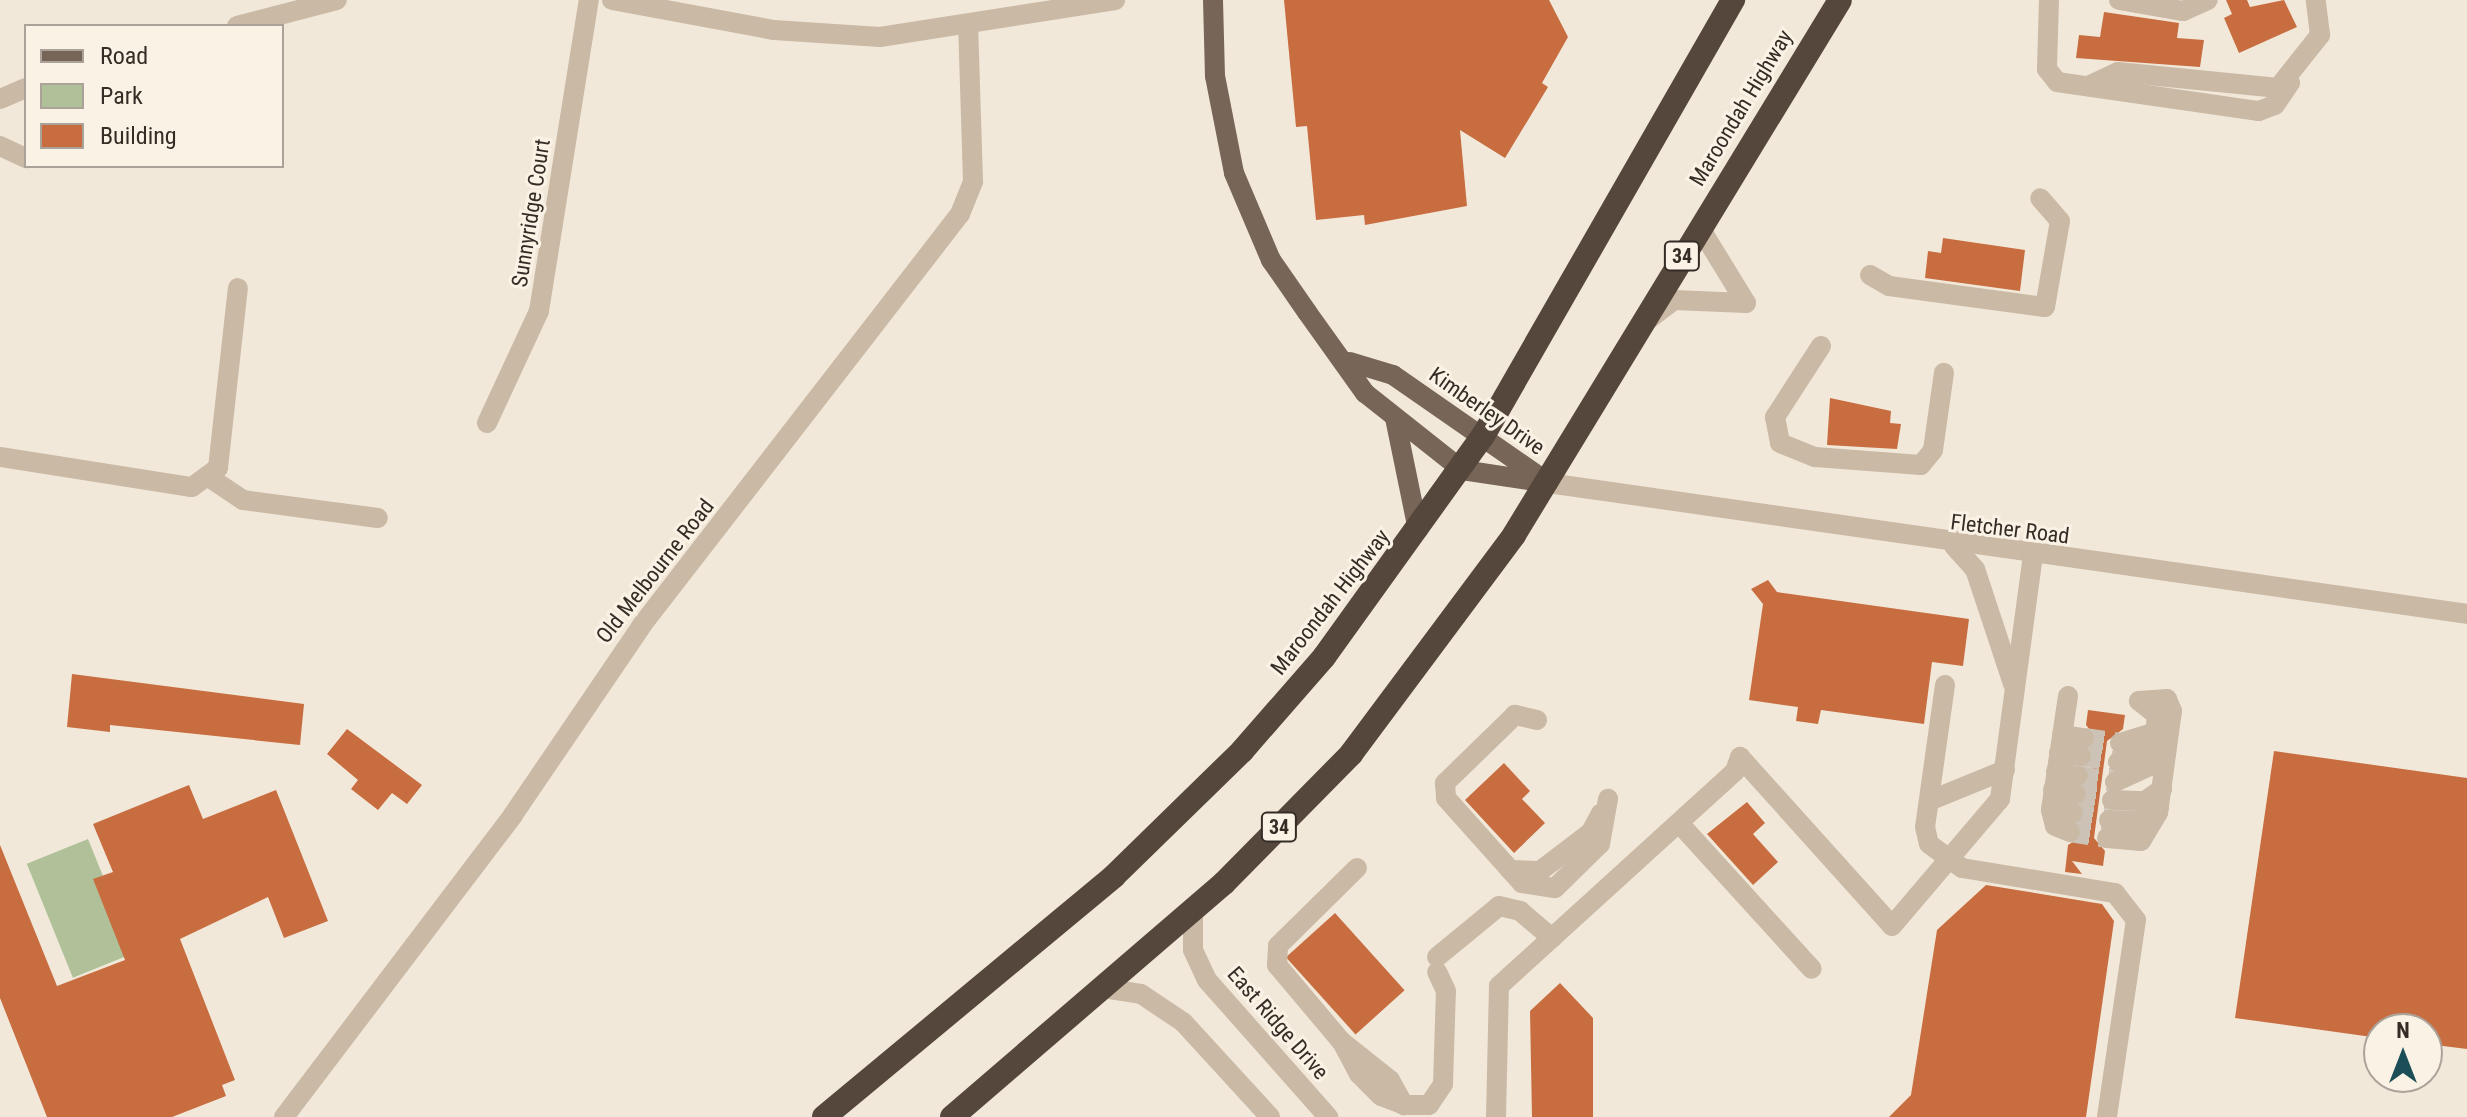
<!DOCTYPE html>
<html>
<head>
<meta charset="utf-8">
<style>
  body { margin:0 }
  #map { position:relative; width:2467px; height:1117px; overflow:hidden; background:#f2e8d9; font-family:"Roboto Condensed",sans-serif }
  div>[style] { position:absolute }
  .green>* { inset:0; background:#b0c199; transform-origin:0 0 }
  .building>* { inset:0; background:#c86d40; transform-origin:0 0 }
  .minor-tunnel>* { height:20px; margin-top:-10px; transform-origin:0; background:repeating-linear-gradient(90deg,#ccc2b5 0 20px,transparent 0 30px) }
  .minor>* { height:20px; margin:-10px; padding:0 10px; transform-origin:10px; border-radius:10px; background:#cab9a5 }
  .major>* { height:20px; margin:-10px; padding:0 10px; transform-origin:10px; border-radius:10px; background:#776557 }
  .highway>* { height:24px; margin:-12px; padding:0 12px; transform-origin:12px; border-radius:12px; background:#56473d }
  span { translate:-50% -50%; white-space:nowrap; text-align:center; line-height:1.15; -webkit-text-stroke:6px #f9f2e5; paint-order:stroke }
  .shield-label span { padding:2px 6px; background:#f9f2e5; border:2px solid; border-radius:6px; -webkit-text-stroke-width:0 }
  .shield-label { font-size:20px; color:#352c26; font-weight:700 }
  .street-label { font-size:22px; color:#352c26 }
  .legend { position:absolute; left:24px; top:24px; width:260px; height:144px; box-sizing:border-box; background:#f9f2e5; border:2px solid #aba399; margin:0; padding:10px 14px; list-style:none; font-size:24px; color:#352c26 }
  .legend li { display:flex; align-items:center; gap:16px; height:40px }
  .legend b { width:40px; border:2px solid #aba399 }
  .north { position:absolute; left:2363px; top:1013px; width:80px; height:80px; box-sizing:border-box; background:#f9f2e5; border:2px solid #aba399; border-radius:50%; rotate:0deg; font-size:22px; font-weight:700; line-height:32px; text-align:center; color:#352c26 }
  .north::after { content:''; display:block; margin:auto; width:28px; height:36px; background:#1b4e57; clip-path:polygon(50% 0,100% 100%,50% 72%,0 100%) }
</style>
</head>
<body>
<div id="map">
  <div class="green">
    <div style="left:88px;top:839px;width:123px;height:66px;rotate:68deg"></div>
  </div>
  <div class="building">
    <div style="clip-path:polygon(1284px 0,1549px 0,1568px 37px,1542px 83px,1548px 87px,1505px 158px,1460px 130px,1467px 206px,1365px 225px,1364px 215px,1316px 220px,1307px 126px,1296px 127px)"></div>
    <div style="clip-path:polygon(2226px 0,2247px 0,2250px 7px,2284px 0,2297px 27px,2239px 53px,2224px 18px,2232px 14px)"></div>
    <div style="clip-path:polygon(2104px 12px,2179px 23px,2177px 38px,2204px 40px,2200px 67px,2076px 58px,2079px 35px,2100px 37px)"></div>
    <div style="clip-path:polygon(1943px 238px,2025px 250px,2020px 291px,1925px 278px,1928px 251px,1941px 253px)"></div>
    <div style="clip-path:polygon(1830px 398px,1891px 411px,1890px 423px,1901px 424px,1897px 449px,1827px 445px)"></div>
    <div style="clip-path:polygon(1768px 580px,1777px 592px,1969px 619px,1963px 666px,1932px 662px,1924px 724px,1821px 710px,1818px 724px,1796px 721px,1798px 707px,1749px 700px,1763px 604px,1751px 589px)"></div>
    <div style="clip-path:polygon(72px 674px,304px 704px,300px 745px,110px 725px,110px 732px,67px 727px)"></div>
    <div style="clip-path:polygon(2088px 710px,2125px 715px,2123px 729px,2107px 741px,2094px 838px,2105px 851px,2103px 866px,2072px 861px,2082px 874px,2065px 872px,2068px 845px,2082px 836px,2089px 795px,2097px 739px,2086px 725px)"></div>
    <div style="clip-path:polygon(347px 729px,422px 785px,407px 804px,392px 793px,378px 810px,351px 789px,358px 780px,327px 754px)"></div>
    <div style="clip-path:polygon(2274px 751px,2467px 778px,2467px 1049px,2427px 1044px,2427px 1029px,2379px 1029px,2379px 1038px,2235px 1018px)"></div>
    <div style="clip-path:polygon(1504px 763px,1530px 791px,1522px 799px,1545px 823px,1514px 853px,1465px 800px)"></div>
    <div style="clip-path:polygon(189px 785px,203px 819px,276px 790px,328px 921px,284px 938px,268px 897px,180px 939px,235px 1080px,222px 1085px,226px 1096px,172px 1117px,47px 1117px,0 998px,0 845px,57px 986px,125px 960px,93px 879px,113px 872px,93px 824px)"></div>
    <div style="clip-path:polygon(1747px 802px,1765px 823px,1753px 834px,1778px 862px,1753px 885px,1707px 834px)"></div>
    <div style="clip-path:polygon(1986px 885px,2102px 904px,2114px 921px,2086px 1117px,1889px 1117px,1911px 1095px,1937px 930px)"></div>
    <div style="left:1335px;top:913px;width:104px;height:66px;rotate:48deg"></div>
    <div style="clip-path:polygon(1560px 983px,1593px 1018px,1593px 1117px,1532px 1117px,1530px 1011px)"></div>
  </div>
  <div class="minor-tunnel">
    <div style="left:2084px;top:738px;width:36px;rotate:8deg"></div>
    <div style="left:2081px;top:756px;width:37px;rotate:9deg"></div>
    <div style="left:2078px;top:776px;width:37px;rotate:9deg"></div>
    <div style="left:2076px;top:794px;width:36px;rotate:9deg"></div>
    <div style="left:2073px;top:813px;width:37px;rotate:11deg"></div>
    <div style="left:2070px;top:832px;width:37px;rotate:9deg"></div>
  </div>
  <div class="minor">
    <div style="left:612px;top:0;width:165px;rotate:10.5deg"></div>
    <div style="left:774px;top:30px;width:106px;rotate:3.8deg"></div>
    <div style="left:880px;top:37px;width:238px;rotate:-8.9deg"></div>
    <div style="left:2049px;top:0;width:69px;rotate:91.7deg"></div>
    <div style="left:2047px;top:69px;width:16px;rotate:52deg"></div>
    <div style="left:2057px;top:82px;width:204px;rotate:8.2deg"></div>
    <div style="left:2259px;top:111px;width:17px;rotate:-21deg"></div>
    <div style="left:2275px;top:105px;width:27px;rotate:-56deg"></div>
    <div style="left:2119px;top:0;width:65px;rotate:9.8deg"></div>
    <div style="left:2183px;top:11px;width:27px;rotate:-24deg"></div>
    <div style="left:237px;top:26px;width:103px;rotate:-14.6deg"></div>
    <div style="left:2088px;top:86px;width:33px;rotate:-25deg"></div>
    <div style="left:2118px;top:72px;width:161px;rotate:5.7deg"></div>
    <div style="left:2278px;top:88px;width:68px;rotate:-51.6deg"></div>
    <div style="left:2320px;top:35px;width:35px;rotate:-97deg"></div>
    <div style="left:0;top:99px;width:28px;rotate:-23deg"></div>
    <div style="left:0;top:146px;width:29px;rotate:25deg"></div>
    <div style="left:1700px;top:228px;width:88px;rotate:58.5deg"></div>
    <div style="left:1870px;top:275px;width:22px;rotate:30deg"></div>
    <div style="left:1889px;top:286px;width:157px;rotate:7.7deg"></div>
    <div style="left:2045px;top:307px;width:87px;rotate:-80.1deg"></div>
    <div style="left:2060px;top:221px;width:30px;rotate:-131deg"></div>
    <div style="left:1649px;top:319px;width:31px;rotate:-37deg"></div>
    <div style="left:1674px;top:300px;width:72px;rotate:2.4deg"></div>
    <div style="left:1821px;top:346px;width:85px;rotate:122.9deg"></div>
    <div style="left:1775px;top:417px;width:26px;rotate:79deg"></div>
    <div style="left:1780px;top:443px;width:38px;rotate:22deg"></div>
    <div style="left:1815px;top:457px;width:106px;rotate:4.3deg"></div>
    <div style="left:1921px;top:465px;width:19px;rotate:-51deg"></div>
    <div style="left:1933px;top:450px;width:78px;rotate:-81.9deg"></div>
    <div style="left:487px;top:423px;width:123px;rotate:-65.1deg"></div>
    <div style="left:539px;top:311px;width:315px;rotate:-80.9deg"></div>
    <div style="left:0;top:457px;width:194px;rotate:8.9deg"></div>
    <div style="left:192px;top:487px;width:32px;rotate:-36deg"></div>
    <div style="left:218px;top:468px;width:181px;rotate:-83.7deg"></div>
    <div style="left:207px;top:476px;width:43px;rotate:33.7deg"></div>
    <div style="left:243px;top:500px;width:136px;rotate:7.6deg"></div>
    <div style="left:1548px;top:483px;width:928px;rotate:8.11deg"></div>
    <div style="left:1954px;top:546px;width:31px;rotate:48deg"></div>
    <div style="left:1975px;top:569px;width:121px;rotate:71.7deg"></div>
    <div style="left:1945px;top:685px;width:143px;rotate:98deg"></div>
    <div style="left:1925px;top:827px;width:17px;rotate:77deg"></div>
    <div style="left:1929px;top:844px;width:41px;rotate:36deg"></div>
    <div style="left:1962px;top:868px;width:155px;rotate:9.3deg"></div>
    <div style="left:2115px;top:893px;width:34px;rotate:52deg"></div>
    <div style="left:2136px;top:920px;width:199px;rotate:98.4deg"></div>
    <div style="left:2068px;top:696px;width:115px;rotate:98.5deg"></div>
    <div style="left:2051px;top:810px;width:16px;rotate:76deg"></div>
    <div style="left:2055px;top:826px;width:16px;rotate:22deg"></div>
    <div style="left:1537px;top:720px;width:23px;rotate:-167deg"></div>
    <div style="left:1515px;top:715px;width:98px;rotate:135.8deg"></div>
    <div style="left:1445px;top:783px;width:15px;rotate:86deg"></div>
    <div style="left:1446px;top:798px;width:114px;rotate:48.2deg"></div>
    <div style="left:1522px;top:883px;width:33px;rotate:9deg"></div>
    <div style="left:1555px;top:888px;width:63px;rotate:-44.4deg"></div>
    <div style="left:1600px;top:844px;width:46px;rotate:-79.9deg"></div>
    <div style="left:2062px;top:735px;width:22px;rotate:8deg"></div>
    <div style="left:2120px;top:743px;width:39px;rotate:-17deg"></div>
    <div style="left:2059px;top:753px;width:22px;rotate:8deg"></div>
    <div style="left:2118px;top:762px;width:39px;rotate:-18deg"></div>
    <div style="left:2056px;top:772px;width:22px;rotate:10deg"></div>
    <div style="left:2115px;top:782px;width:41px;rotate:-24.7deg"></div>
    <div style="left:2152px;top:765px;width:50px;rotate:-84.3deg"></div>
    <div style="left:2157px;top:715px;width:23px;rotate:-142deg"></div>
    <div style="left:2053px;top:790px;width:23px;rotate:10deg"></div>
    <div style="left:2112px;top:800px;width:33px;rotate:2deg"></div>
    <div style="left:2145px;top:801px;width:21px;rotate:-35deg"></div>
    <div style="left:1929px;top:801px;width:82px;rotate:-22.2deg"></div>
    <div style="left:2051px;top:810px;width:22px;rotate:8deg"></div>
    <div style="left:2109px;top:820px;width:36px;rotate:2deg"></div>
    <div style="left:2145px;top:821px;width:19px;rotate:-43deg"></div>
    <div style="left:1679px;top:823px;width:197px;rotate:47.7deg"></div>
    <div style="left:2107px;top:838px;width:34px;rotate:5deg"></div>
    <div style="left:2141px;top:841px;width:33px;rotate:-59deg"></div>
    <div style="left:2158px;top:813px;width:103px;rotate:-82.2deg"></div>
    <div style="left:2172px;top:711px;width:13px;rotate:-113deg"></div>
    <div style="left:2167px;top:699px;width:28px;rotate:176deg"></div>
    <div style="left:1357px;top:868px;width:111px;rotate:135.4deg"></div>
    <div style="left:1278px;top:946px;width:19px;rotate:93deg"></div>
    <div style="left:1277px;top:965px;width:99px;rotate:49.9deg"></div>
    <div style="left:1341px;top:1041px;width:63px;rotate:38.5deg"></div>
    <div style="left:1390px;top:1080px;width:29px;rotate:61deg"></div>
    <div style="left:1404px;top:1105px;width:25px"></div>
    <div style="left:1429px;top:1105px;width:25px;rotate:-56deg"></div>
    <div style="left:1443px;top:1084px;width:93px;rotate:-88.2deg"></div>
    <div style="left:1446px;top:991px;width:21px;rotate:-115deg"></div>
    <div style="left:1510px;top:870px;width:30px;rotate:2deg"></div>
    <div style="left:1540px;top:871px;width:64px;rotate:-37.4deg"></div>
    <div style="left:1591px;top:832px;width:21px;rotate:-62deg"></div>
    <div style="left:1193px;top:909px;width:41px;rotate:90deg"></div>
    <div style="left:1193px;top:950px;width:33px;rotate:65deg"></div>
    <div style="left:1207px;top:980px;width:183px;rotate:48.5deg"></div>
    <div style="left:1437px;top:957px;width:80px;rotate:-39.4deg"></div>
    <div style="left:1499px;top:906px;width:22px;rotate:13deg"></div>
    <div style="left:1520px;top:911px;width:42px;rotate:40.2deg"></div>
    <div style="left:1103px;top:988px;width:38px;rotate:9deg"></div>
    <div style="left:1141px;top:994px;width:50px;rotate:33.7deg"></div>
    <div style="left:1183px;top:1022px;width:129px;rotate:47.5deg"></div>
    <div style="left:1342px;top:1042px;width:36px;rotate:62deg"></div>
    <div style="left:1359px;top:1074px;width:31px;rotate:45deg"></div>
    <div style="left:1381px;top:1096px;width:25px;rotate:21deg"></div>
    <div style="left:284px;top:1117px;width:379px;rotate:-52.8deg"></div>
    <div style="left:513px;top:815px;width:230px;rotate:-55.8deg"></div>
    <div style="left:642px;top:625px;width:520px;rotate:-52.27deg"></div>
    <div style="left:960px;top:214px;width:35px;rotate:-68deg"></div>
    <div style="left:973px;top:181px;width:155px;rotate:-91.8deg"></div>
    <div style="left:1496px;top:1117px;width:131px;rotate:-88.7deg"></div>
    <div style="left:1499px;top:986px;width:319px;rotate:-42.3deg"></div>
    <div style="left:1735px;top:771px;width:15px;rotate:-70deg"></div>
    <div style="left:1740px;top:757px;width:227px;rotate:48deg"></div>
    <div style="left:1892px;top:926px;width:167px;rotate:-49.6deg"></div>
    <div style="left:2000px;top:799px;width:245px;rotate:-82.3deg"></div>
  </div>
  <div class="major">
    <div style="left:1213px;top:0;width:76px;rotate:88.5deg"></div>
    <div style="left:1215px;top:76px;width:99px;rotate:78.9deg"></div>
    <div style="left:1234px;top:173px;width:95px;rotate:67deg"></div>
    <div style="left:1271px;top:260px;width:63px;rotate:55.3deg"></div>
    <div style="left:1307px;top:312px;width:100px;rotate:54.4deg"></div>
    <div style="left:1365px;top:393px;width:124px;rotate:38.4deg"></div>
    <div style="left:1462px;top:470px;width:87px;rotate:8.6deg"></div>
    <div style="left:1350px;top:362px;width:45px;rotate:16.8deg"></div>
    <div style="left:1393px;top:375px;width:184px;rotate:34.8deg"></div>
    <div style="left:1395px;top:418px;width:114px;rotate:78.4deg"></div>
  </div>
  <div class="highway">
    <div style="left:824px;top:1117px;width:377px;rotate:-39.7deg"></div>
    <div style="left:1114px;top:876px;width:179px;rotate:-44.3deg"></div>
    <div style="left:1242px;top:751px;width:125px;rotate:-48.9deg"></div>
    <div style="left:1324px;top:657px;width:272px;rotate:-54.3deg"></div>
    <div style="left:1483px;top:436px;width:503px;rotate:-60.17deg"></div>
    <div style="left:952px;top:1117px;width:359px;rotate:-40.7deg"></div>
    <div style="left:1224px;top:883px;width:181px;rotate:-45.4deg"></div>
    <div style="left:1351px;top:754px;width:273px;rotate:-53.3deg"></div>
    <div style="left:1514px;top:535px;width:626px;rotate:-58.64deg"></div>
  </div>
  <div class="shield-label">
    <span style="left:1682px;top:256px">34</span>
    <span style="left:1279px;top:827px">34</span>
  </div>
  <div class="street-label">
    <span style="left:1741px;top:108px;rotate:-59deg">Maroondah Highway</span>
    <span style="left:531px;top:213px;rotate:-81deg">Sunnyridge Court</span>
    <span style="left:1487px;top:411px;rotate:35deg">Kimberley Drive</span>
    <span style="left:2010px;top:529px;rotate:7deg">Fletcher Road</span>
    <span style="left:655px;top:571px;rotate:-52deg">Old Melbourne Road</span>
    <span style="left:1330px;top:602px;rotate:-52deg">Maroondah Highway</span>
    <span style="left:1278px;top:1023px;rotate:49deg">East Ridge Drive</span>
  </div>
  <ul class="legend">
  <li><b style="height:10px;background:#776557"></b>Road</li>
  <li><b style="height:22px;background:#b0c199"></b>Park</li>
  <li><b style="height:22px;background:#c86d40"></b>Building</li>
  </ul>
  <div class="north">N</div>
</div>
</body>
</html>
